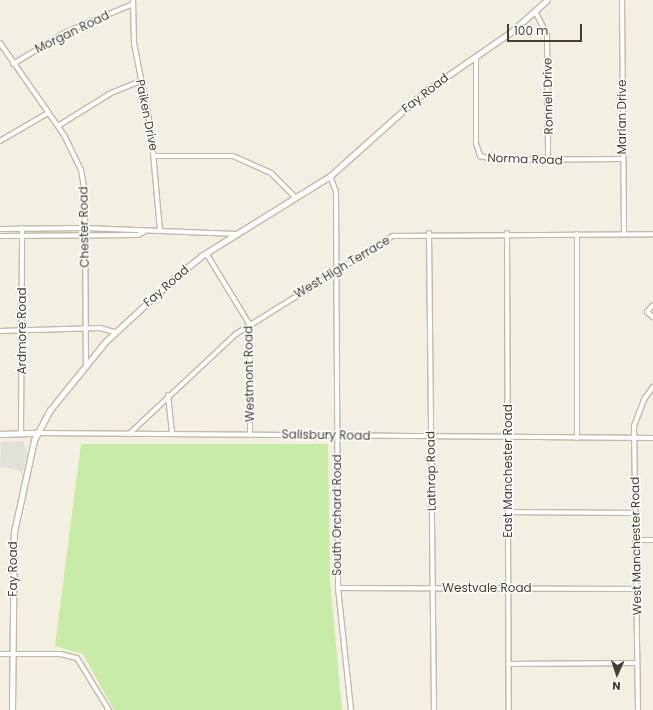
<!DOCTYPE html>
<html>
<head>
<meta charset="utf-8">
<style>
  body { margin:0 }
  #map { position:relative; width:653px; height:710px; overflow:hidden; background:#f3efe2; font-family:Poppins,sans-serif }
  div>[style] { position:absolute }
  .green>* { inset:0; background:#c8eba7 }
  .parking>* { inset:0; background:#e2e0db }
  .roads { filter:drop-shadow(1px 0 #c1baa7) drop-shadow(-1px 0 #c1baa7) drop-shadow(0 1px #c1baa7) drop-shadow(0 -1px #c1baa7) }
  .minor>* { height:4px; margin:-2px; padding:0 2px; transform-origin:2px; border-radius:2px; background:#fff }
  .tertiary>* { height:5px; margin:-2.5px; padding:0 2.5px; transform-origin:2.5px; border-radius:2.5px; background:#fff }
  span { translate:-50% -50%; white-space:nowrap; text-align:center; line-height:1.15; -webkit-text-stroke:3px #fff; paint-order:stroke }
  .street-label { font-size:12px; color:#443e32 }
  .north { position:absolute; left:597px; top:654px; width:40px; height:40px; -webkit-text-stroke:3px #fff; paint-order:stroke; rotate:183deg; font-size:11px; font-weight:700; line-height:16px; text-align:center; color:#443e32 }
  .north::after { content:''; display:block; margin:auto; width:14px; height:18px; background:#443e32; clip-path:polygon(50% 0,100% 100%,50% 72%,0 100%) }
  .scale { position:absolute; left:507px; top:24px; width:75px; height:18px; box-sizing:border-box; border:2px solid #443e32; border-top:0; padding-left:5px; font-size:12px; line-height:14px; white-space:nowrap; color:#443e32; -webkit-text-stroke:3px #fff; paint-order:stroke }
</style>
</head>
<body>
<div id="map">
  <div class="green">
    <div style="clip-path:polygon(81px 444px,328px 444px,330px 581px,342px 710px,114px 710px,83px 654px,55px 646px)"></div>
  </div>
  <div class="parking">
    <div style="clip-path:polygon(23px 441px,28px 454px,22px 475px,18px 470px,0 467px,1px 442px)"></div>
  </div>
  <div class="roads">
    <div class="minor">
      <div style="left:133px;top:0;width:43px;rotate:88.7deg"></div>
      <div style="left:134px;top:43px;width:89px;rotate:78.9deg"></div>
      <div style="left:151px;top:130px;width:101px;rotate:84.9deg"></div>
      <div style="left:622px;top:0;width:234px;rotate:89.5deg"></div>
      <div style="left:535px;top:11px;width:27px;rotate:63deg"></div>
      <div style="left:547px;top:35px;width:125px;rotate:89.5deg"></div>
      <div style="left:0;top:43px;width:112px;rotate:55.2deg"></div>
      <div style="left:64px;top:135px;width:39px;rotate:64deg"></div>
      <div style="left:81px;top:170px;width:23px;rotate:80deg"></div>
      <div style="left:85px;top:193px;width:170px;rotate:89.7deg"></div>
      <div style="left:476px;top:58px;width:85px;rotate:90deg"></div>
      <div style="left:476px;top:143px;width:14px;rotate:73deg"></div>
      <div style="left:480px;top:156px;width:17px;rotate:13deg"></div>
      <div style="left:497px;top:160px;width:125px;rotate:-0.5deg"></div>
      <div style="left:13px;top:64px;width:62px;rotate:-31.1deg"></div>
      <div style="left:66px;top:32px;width:73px;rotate:-22.7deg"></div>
      <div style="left:58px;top:126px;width:62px;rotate:-31.9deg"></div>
      <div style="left:111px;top:93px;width:31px;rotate:-22deg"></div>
      <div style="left:0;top:141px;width:56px;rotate:-30.3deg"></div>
      <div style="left:155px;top:156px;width:78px"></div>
      <div style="left:233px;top:156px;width:42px;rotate:24.1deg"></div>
      <div style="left:271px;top:173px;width:35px;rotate:45deg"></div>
      <div style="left:330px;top:176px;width:17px;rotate:69deg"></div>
      <div style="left:336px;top:192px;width:396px;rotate:89.7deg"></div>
      <div style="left:338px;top:588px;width:123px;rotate:83.9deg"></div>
      <div style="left:0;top:229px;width:85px;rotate:-0.7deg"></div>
      <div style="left:85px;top:228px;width:152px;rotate:2.3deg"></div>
      <div style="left:429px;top:233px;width:477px;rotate:89.4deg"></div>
      <div style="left:507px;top:233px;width:477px;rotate:89.8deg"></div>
      <div style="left:577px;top:234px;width:204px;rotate:90deg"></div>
      <div style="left:0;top:236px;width:138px;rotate:-0.4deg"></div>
      <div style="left:138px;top:235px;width:7px;rotate:-27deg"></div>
      <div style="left:206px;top:253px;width:84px;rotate:58.6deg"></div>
      <div style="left:250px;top:325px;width:109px;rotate:90deg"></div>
      <div style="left:653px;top:305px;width:9px;rotate:131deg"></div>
      <div style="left:647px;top:312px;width:8px;rotate:40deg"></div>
      <div style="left:0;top:331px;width:100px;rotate:-1.7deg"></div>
      <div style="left:100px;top:328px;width:15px;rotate:16deg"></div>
      <div style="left:168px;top:395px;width:39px;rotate:84deg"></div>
      <div style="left:21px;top:433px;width:205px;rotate:-89.7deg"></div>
      <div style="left:37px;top:433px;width:616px;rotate:0.47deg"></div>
      <div style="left:129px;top:434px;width:146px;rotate:-43.1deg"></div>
      <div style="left:236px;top:334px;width:185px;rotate:-32deg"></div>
      <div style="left:393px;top:236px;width:260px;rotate:-0.4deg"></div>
      <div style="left:508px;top:512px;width:127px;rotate:0.5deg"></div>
      <div style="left:636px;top:540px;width:17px"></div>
      <div style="left:338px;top:588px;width:298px;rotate:0.2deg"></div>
      <div style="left:0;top:654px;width:60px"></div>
      <div style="left:60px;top:654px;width:17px;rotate:13deg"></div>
      <div style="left:77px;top:658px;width:61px;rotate:58.4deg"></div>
      <div style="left:508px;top:664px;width:129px;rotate:-0.4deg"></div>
      <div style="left:638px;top:710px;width:284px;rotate:-90.8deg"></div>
      <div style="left:634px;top:426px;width:30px;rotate:-69deg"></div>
      <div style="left:645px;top:398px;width:14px;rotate:-54deg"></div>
    </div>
    <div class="tertiary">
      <div style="left:0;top:434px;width:37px;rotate:-2deg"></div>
      <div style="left:12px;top:710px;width:178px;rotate:-89.4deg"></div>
      <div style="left:14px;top:532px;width:94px;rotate:-77.7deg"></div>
      <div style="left:34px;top:440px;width:34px;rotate:-62deg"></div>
      <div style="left:50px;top:410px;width:87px;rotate:-51deg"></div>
      <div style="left:105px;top:342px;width:93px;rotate:-42.8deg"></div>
      <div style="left:173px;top:279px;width:36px;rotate:-39deg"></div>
      <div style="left:201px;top:256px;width:152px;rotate:-31.8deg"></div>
      <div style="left:330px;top:176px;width:126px;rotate:-41.8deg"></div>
      <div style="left:424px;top:92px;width:106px;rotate:-34.6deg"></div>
      <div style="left:511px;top:32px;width:48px;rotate:-41.6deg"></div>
    </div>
  </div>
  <div class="street-label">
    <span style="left:72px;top:32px;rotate:-26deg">Morgan Road</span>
    <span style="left:425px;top:93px;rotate:-38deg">Fay Road</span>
    <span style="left:548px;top:96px;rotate:-91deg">Ronnell Drive</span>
    <span style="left:147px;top:115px;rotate:79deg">Paiken Drive</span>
    <span style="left:622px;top:117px;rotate:-90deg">Marian Drive</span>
    <span style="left:525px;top:159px;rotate:2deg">Norma Road</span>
    <span style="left:84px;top:227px;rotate:-91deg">Chester Road</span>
    <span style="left:342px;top:267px;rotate:-31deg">West High Terrace</span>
    <span style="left:166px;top:286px;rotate:-41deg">Fay Road</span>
    <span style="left:22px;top:331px;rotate:-90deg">Ardmore Road</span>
    <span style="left:249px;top:374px;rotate:-91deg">Westmont Road</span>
    <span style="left:326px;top:435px;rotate:1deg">Salisbury Road</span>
    <span style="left:431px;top:471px;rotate:-91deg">Lathrop Road</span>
    <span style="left:508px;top:471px;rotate:-90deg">East Manchester Road</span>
    <span style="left:337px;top:515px;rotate:-90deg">South Orchard Road</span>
    <span style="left:636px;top:546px;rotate:-91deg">West Manchester Road</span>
    <span style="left:13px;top:569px;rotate:-90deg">Fay Road</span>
    <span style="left:487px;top:588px">Westvale Road</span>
  </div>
  <div class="north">N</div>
  <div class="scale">100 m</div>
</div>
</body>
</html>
